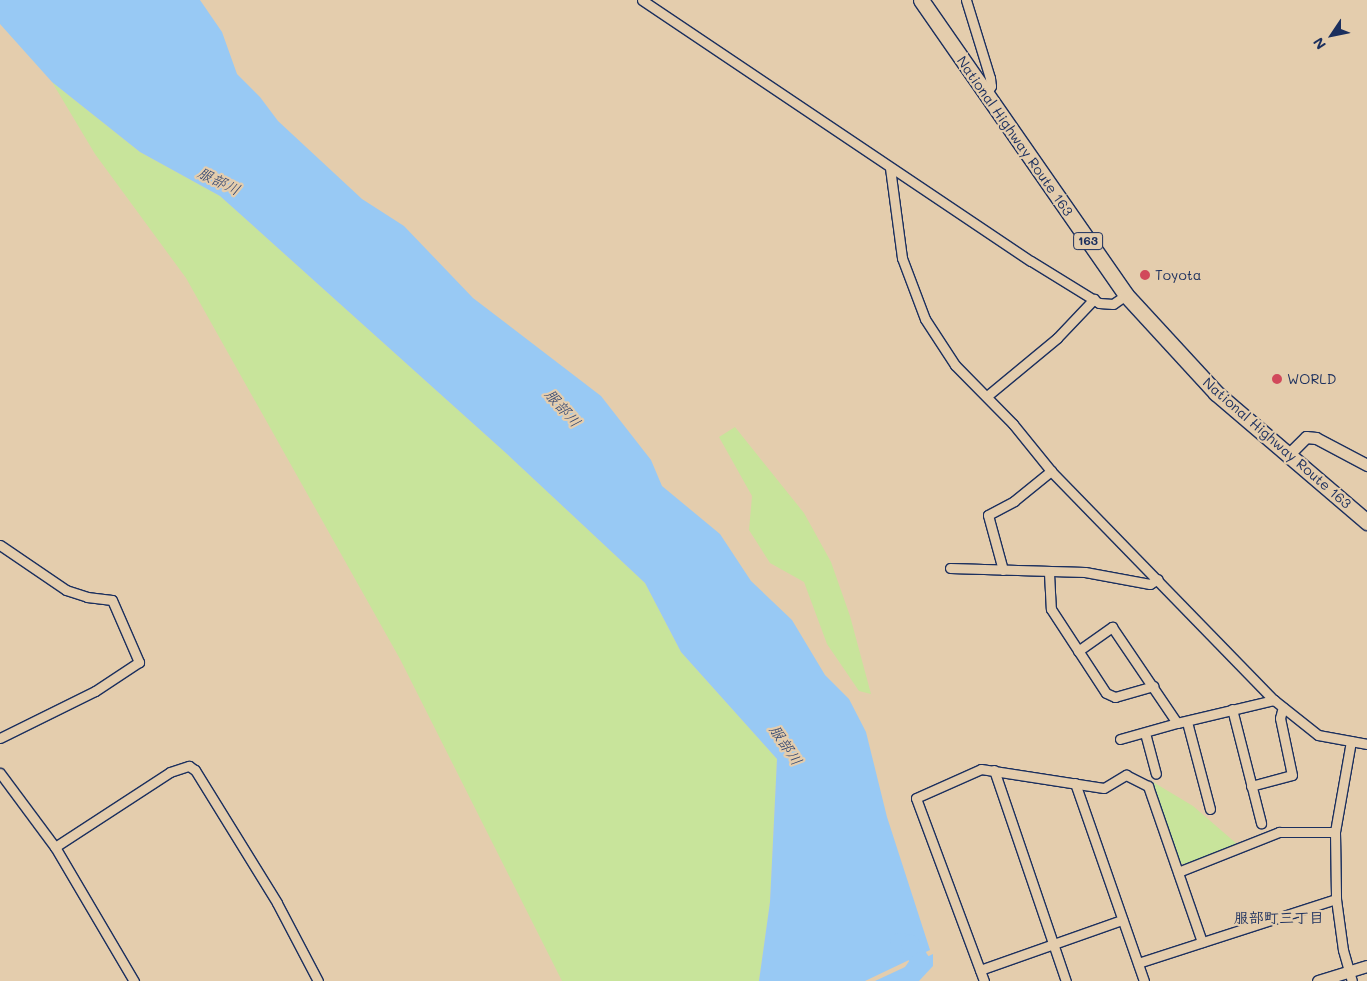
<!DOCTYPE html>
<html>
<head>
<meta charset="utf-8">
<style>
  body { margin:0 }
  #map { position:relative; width:1367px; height:981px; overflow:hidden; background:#e4cdad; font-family:Mali,"Klee One",sans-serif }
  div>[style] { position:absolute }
  .green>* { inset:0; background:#c8e49b }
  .water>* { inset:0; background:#98c9f4 }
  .river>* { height:19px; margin:-9.5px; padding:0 9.5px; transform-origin:9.5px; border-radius:9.5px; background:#98c9f4 }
  .roads { filter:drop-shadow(1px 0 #1b2f5e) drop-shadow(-1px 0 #1b2f5e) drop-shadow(0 1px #1b2f5e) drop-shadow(0 -1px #1b2f5e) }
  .minor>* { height:9px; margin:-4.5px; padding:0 4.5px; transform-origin:4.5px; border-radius:4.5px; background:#e4cdad }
  .tertiary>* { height:11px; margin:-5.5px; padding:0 5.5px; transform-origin:5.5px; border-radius:5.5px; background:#e4cdad }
  .trunk>* { height:15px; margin:-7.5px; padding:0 7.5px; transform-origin:7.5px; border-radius:7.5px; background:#e4cdad }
  .dots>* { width:14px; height:14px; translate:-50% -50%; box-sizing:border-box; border:2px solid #e4cdad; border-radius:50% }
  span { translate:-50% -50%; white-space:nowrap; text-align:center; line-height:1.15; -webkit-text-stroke:4.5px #e4cdad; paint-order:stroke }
  .shield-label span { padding:1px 4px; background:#e4cdad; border:1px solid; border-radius:4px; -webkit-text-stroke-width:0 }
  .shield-label { font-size:12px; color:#1b2f5e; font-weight:700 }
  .street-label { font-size:14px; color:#1b2f5e }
  .poi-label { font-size:14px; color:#1b2f5e }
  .left { translate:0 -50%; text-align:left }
  .water-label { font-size:15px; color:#283e6d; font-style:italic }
  .neighbourhood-label { font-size:15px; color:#1b2f5e; font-weight:700 }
  .north { position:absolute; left:1307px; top:10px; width:50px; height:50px; -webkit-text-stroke:4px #e4cdad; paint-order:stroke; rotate:236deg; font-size:14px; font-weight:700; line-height:20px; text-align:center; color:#1b2f5e }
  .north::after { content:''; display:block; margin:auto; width:18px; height:22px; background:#1b2f5e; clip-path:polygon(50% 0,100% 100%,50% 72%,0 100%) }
</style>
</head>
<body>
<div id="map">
  <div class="green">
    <div style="clip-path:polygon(52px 82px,140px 152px,220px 196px,507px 454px,645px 583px,681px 652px,777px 759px,770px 902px,759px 981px,562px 981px,400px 659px,186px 278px,95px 154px)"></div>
    <div style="clip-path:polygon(735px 427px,804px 513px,831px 562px,850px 616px,871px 694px,859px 691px,827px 644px,804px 582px,770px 563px,749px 530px,752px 496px,719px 437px)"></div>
    <div style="clip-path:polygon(1153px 782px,1193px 806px,1237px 844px,1185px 865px,1180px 863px)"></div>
  </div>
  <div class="water">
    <div style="clip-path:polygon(0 0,200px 0,222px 32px,237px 74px,260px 97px,278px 121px,362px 199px,404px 226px,473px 298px,601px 396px,651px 460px,662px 486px,720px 534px,751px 581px,792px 620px,825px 675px,849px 699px,866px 732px,887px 817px,930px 950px,865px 981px,759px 981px,770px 902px,777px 759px,681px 652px,645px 583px,507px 454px,220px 196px,140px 152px,52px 82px,0 24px)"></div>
    <div style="clip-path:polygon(933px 954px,933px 966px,919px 981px,875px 981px)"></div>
  </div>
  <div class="river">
    <div style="left:899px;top:942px;width:11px;rotate:10deg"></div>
    <div style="left:910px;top:944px;width:20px;rotate:60deg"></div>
    <div style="left:920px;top:961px;width:24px;rotate:125deg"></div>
  </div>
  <div class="roads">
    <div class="minor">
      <div style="left:642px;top:0;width:468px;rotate:33.9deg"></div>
      <div style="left:1031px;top:261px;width:80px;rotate:31.7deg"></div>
      <div style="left:1099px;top:303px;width:14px;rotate:4deg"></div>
      <div style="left:1113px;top:304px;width:16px;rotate:-35deg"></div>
      <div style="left:966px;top:0;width:82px;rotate:72.9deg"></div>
      <div style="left:990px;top:78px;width:8px;rotate:83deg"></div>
      <div style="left:991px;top:86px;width:9px;rotate:122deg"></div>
      <div style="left:890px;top:168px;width:91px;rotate:82.4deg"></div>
      <div style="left:902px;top:258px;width:65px;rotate:69.3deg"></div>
      <div style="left:925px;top:319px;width:55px;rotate:56.9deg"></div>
      <div style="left:955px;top:365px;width:83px;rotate:45.5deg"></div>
      <div style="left:1013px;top:424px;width:60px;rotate:51deg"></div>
      <div style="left:1051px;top:471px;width:320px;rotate:45.8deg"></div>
      <div style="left:1274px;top:700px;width:56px;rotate:38.5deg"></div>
      <div style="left:1318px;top:735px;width:50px;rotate:10.4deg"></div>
      <div style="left:987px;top:396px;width:91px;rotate:-39.6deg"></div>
      <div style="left:1057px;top:338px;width:54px;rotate:-46.5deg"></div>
      <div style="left:0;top:545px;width:80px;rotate:34.3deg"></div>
      <div style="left:66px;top:590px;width:22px;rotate:18deg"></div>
      <div style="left:87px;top:597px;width:25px;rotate:7deg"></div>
      <div style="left:112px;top:600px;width:68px;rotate:66.5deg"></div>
      <div style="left:139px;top:662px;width:53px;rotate:146.6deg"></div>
      <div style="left:95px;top:691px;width:106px;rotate:153.7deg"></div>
      <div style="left:950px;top:568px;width:135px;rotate:1.7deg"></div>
      <div style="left:1085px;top:572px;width:66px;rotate:10.5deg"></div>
      <div style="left:1150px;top:584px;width:9px;rotate:-32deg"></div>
      <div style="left:1003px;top:570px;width:57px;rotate:-105.3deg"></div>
      <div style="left:988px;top:515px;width:30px;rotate:-28deg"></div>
      <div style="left:1014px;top:501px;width:48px;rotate:-39deg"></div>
      <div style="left:1049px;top:573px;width:36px;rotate:87deg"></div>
      <div style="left:1051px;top:609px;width:100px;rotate:56.8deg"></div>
      <div style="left:1106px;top:693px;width:10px;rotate:24deg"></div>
      <div style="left:1115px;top:697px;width:40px;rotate:-16deg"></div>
      <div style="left:1078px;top:651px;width:42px;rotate:-35.2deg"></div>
      <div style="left:1112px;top:627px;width:116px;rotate:55.9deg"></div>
      <div style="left:1177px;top:723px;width:100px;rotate:-13.3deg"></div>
      <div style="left:1232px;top:709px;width:118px;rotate:75.7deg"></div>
      <div style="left:1187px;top:722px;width:90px;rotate:75.2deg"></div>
      <div style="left:1145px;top:733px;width:42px;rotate:75deg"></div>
      <div style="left:1120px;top:739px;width:59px;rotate:-15.7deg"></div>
      <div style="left:1351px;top:741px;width:92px;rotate:100deg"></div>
      <div style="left:1335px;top:832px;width:67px;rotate:89.1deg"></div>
      <div style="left:1336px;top:899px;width:51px;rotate:82.2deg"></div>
      <div style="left:1343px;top:950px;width:32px;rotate:74deg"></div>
      <div style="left:994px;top:770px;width:223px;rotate:71.2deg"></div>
      <div style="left:0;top:773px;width:92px;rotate:53.4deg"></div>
      <div style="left:55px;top:847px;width:156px;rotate:59.5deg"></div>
      <div style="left:1075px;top:783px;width:210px;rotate:70.8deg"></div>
      <div style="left:1251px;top:786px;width:42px;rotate:-15deg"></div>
      <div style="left:1292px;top:775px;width:58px;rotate:-101.9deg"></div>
      <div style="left:1280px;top:718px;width:11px;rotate:-75deg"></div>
      <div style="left:55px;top:847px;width:137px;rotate:-33.1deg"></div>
      <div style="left:170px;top:772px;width:20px;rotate:-18deg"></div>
      <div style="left:189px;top:766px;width:7px;rotate:34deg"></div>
      <div style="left:195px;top:770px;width:156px;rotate:58.3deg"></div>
      <div style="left:277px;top:903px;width:88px;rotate:62.3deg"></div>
      <div style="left:1178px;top:872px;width:109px;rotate:-21.6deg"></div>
      <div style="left:1279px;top:832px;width:56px"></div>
      <div style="left:1138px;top:963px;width:208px;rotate:-17.9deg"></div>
      <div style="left:980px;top:970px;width:151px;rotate:-19.4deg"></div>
      <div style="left:984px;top:981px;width:195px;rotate:-110.4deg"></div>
      <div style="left:916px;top:798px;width:71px;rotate:-24deg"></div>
      <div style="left:981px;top:769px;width:124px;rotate:8.8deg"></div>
      <div style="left:1104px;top:788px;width:26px;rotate:-31deg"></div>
      <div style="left:1126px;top:775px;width:25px;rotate:27deg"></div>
      <div style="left:1148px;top:786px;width:165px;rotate:70.9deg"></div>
    </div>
    <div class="tertiary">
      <div style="left:1289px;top:454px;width:24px;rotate:-45deg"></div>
      <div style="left:1306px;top:437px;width:10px;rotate:6deg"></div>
      <div style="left:1316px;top:438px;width:58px;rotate:27.9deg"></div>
      <div style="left:1318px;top:981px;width:51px;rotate:-17deg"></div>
    </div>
    <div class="trunk">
      <div style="left:921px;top:0;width:359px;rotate:55.2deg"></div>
      <div style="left:1126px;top:295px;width:133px;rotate:47.4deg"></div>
      <div style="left:1216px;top:393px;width:199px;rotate:40.5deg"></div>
    </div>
  </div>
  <div class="dots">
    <div style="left:1145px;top:275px;background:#d1495b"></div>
    <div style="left:1277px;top:379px;background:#d1495b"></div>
  </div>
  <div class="shield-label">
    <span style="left:1088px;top:241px">163</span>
  </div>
  <div class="street-label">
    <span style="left:1015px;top:136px;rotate:55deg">National Highway Route 163</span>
    <span style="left:1277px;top:443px;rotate:41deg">National Highway Route 163</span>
  </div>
  <div class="poi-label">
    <span class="left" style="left:1155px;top:275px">Toyota</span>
    <span class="left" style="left:1287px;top:379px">WORLD</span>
  </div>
  <div class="water-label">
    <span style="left:219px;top:181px;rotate:26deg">服部川</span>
    <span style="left:563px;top:408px;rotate:48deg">服部川</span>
    <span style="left:786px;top:745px;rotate:56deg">服部川</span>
  </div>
  <div class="neighbourhood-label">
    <span style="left:1279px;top:918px">服部町三丁目</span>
  </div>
  <div class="north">N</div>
</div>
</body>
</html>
